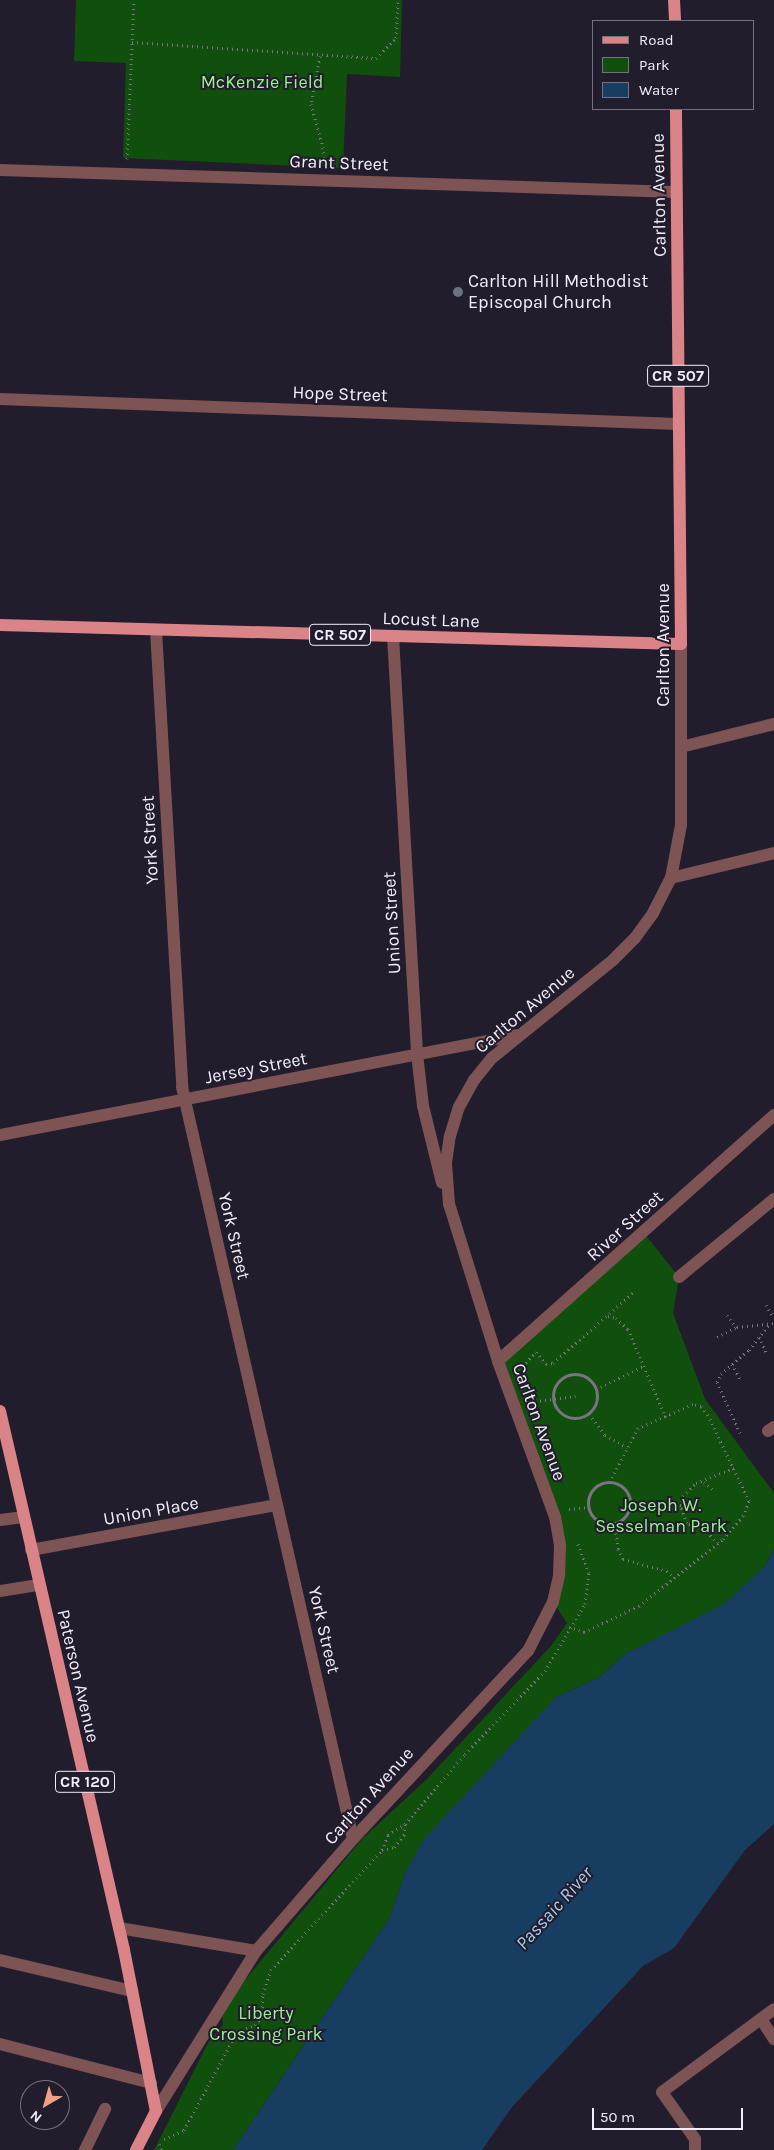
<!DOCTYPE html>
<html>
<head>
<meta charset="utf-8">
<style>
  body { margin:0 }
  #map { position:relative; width:774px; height:2150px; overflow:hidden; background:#221d2d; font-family:Karla,sans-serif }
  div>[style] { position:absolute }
  .green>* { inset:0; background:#114f0c }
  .water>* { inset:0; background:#173e61 }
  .path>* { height:3px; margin-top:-1.5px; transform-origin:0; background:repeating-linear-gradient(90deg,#797482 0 1px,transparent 0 5px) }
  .path>.ring { margin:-1.5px; padding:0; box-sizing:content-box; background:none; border:3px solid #797482; border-radius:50% }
  .minor>* { height:12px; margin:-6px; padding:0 6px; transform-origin:6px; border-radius:6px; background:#7d5354 }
  .major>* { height:12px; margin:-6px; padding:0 6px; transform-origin:6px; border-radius:6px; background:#db8487 }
  .dots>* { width:14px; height:14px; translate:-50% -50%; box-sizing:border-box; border:2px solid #221d2d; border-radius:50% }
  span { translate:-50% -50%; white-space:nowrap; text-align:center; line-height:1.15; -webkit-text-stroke:4px #221d2d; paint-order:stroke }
  .shield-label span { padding:1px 4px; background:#221d2d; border:1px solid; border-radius:4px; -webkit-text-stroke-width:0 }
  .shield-label { font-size:16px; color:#f2eefa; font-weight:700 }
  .park-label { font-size:18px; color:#9af290 }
  .street-label { font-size:18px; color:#f2eefa }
  .poi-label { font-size:18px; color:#f2eefa }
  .left { translate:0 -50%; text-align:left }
  .water-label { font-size:19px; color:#a7caed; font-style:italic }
  .legend { position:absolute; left:592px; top:20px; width:162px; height:90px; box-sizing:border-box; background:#221d2d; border:1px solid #75717f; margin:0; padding:6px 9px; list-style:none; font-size:15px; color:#f2eefa }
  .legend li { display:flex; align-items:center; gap:10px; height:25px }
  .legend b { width:25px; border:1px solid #75717f }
  .north { position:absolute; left:20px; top:2080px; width:50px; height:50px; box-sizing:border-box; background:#221d2d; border:1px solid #75717f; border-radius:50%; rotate:218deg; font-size:14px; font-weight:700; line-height:20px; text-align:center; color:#f2eefa }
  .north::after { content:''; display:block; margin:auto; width:18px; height:22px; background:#f49e86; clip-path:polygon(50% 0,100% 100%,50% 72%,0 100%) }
  .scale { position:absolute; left:592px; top:2108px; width:151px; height:22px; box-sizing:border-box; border:2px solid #f2eefa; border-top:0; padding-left:6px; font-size:15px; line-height:18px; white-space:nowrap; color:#f2eefa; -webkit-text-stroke:4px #221d2d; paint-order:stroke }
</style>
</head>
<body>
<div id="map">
  <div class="green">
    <div style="clip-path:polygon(76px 0,402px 0,400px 77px,347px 74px,343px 168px,123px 158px,126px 63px,74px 61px)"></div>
    <div style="clip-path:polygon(644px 1233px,679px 1277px,673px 1313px,705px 1399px,774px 1493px,774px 1549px,764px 1567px,724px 1605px,625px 1654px,600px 1677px,556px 1697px,406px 1871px,389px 1919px,233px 2150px,154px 2150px,208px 2043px,223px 2025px,222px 2010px,250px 1974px,362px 1839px,426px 1780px,551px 1646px,567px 1623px,553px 1602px,560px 1545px,498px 1361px)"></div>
  </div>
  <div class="water">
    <div style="clip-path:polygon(774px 1549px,774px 1824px,745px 1850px,674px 1948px,643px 1966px,512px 2107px,482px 2150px,233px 2150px,389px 1919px,406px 1871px,423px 1840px,556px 1697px,600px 1677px,625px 1654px,724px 1604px,764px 1567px)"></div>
  </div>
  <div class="path">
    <div style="left:132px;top:42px;width:245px;rotate:3.8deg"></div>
    <div style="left:376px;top:58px;width:28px;rotate:-45deg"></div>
    <div style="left:396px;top:38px;width:38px;rotate:-87deg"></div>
    <div style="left:320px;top:56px;width:49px;rotate:100.6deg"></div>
    <div style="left:311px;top:104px;width:45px;rotate:74.4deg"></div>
    <div style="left:323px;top:147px;width:18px;rotate:87deg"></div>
    <div style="left:127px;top:159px;width:159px;rotate:-87.5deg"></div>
    <div style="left:766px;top:1305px;width:15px;rotate:58deg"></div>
    <div style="left:727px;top:1315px;width:16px;rotate:55deg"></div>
    <div style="left:608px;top:1316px;width:8px;rotate:14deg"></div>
    <div style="left:616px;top:1318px;width:16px;rotate:43deg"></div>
    <div style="left:628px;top:1329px;width:97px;rotate:66.9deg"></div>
    <div style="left:717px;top:1337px;width:22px;rotate:-27deg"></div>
    <div style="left:737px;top:1327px;width:37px;rotate:-6deg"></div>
    <div style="left:759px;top:1337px;width:19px;rotate:65deg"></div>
    <div style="left:732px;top:1364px;width:19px;rotate:62deg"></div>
    <div style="left:519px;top:1370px;width:25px;rotate:-47deg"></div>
    <div style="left:536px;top:1352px;width:16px;rotate:50deg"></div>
    <div style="left:546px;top:1364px;width:7px;rotate:-8deg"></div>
    <div style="left:553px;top:1363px;width:109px;rotate:-41.3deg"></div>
    <div class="ring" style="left:553px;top:1374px;width:41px;height:41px"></div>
    <div style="left:596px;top:1389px;width:53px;rotate:-25.6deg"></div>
    <div style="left:530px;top:1402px;width:46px;rotate:-7.4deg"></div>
    <div style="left:589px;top:1414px;width:26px;rotate:53deg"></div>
    <div style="left:605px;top:1435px;width:25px;rotate:29deg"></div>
    <div style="left:740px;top:1433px;width:56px;rotate:-114.3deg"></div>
    <div style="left:717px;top:1382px;width:9px;rotate:-63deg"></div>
    <div style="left:721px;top:1374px;width:37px;rotate:-41deg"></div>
    <div style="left:749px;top:1350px;width:34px;rotate:-52deg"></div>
    <div style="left:704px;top:1482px;width:11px;rotate:38deg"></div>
    <div class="ring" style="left:588px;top:1482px;width:39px;height:39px"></div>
    <div style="left:630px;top:1504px;width:51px;rotate:1.1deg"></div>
    <div style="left:569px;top:1509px;width:20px;rotate:-6deg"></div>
    <div style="left:615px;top:1523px;width:26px;rotate:83deg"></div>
    <div style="left:618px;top:1549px;width:11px;rotate:63deg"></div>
    <div style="left:623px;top:1559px;width:46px;rotate:15.3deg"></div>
    <div style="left:667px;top:1571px;width:10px;rotate:45deg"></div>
    <div style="left:706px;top:1530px;width:8px;rotate:-83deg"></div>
    <div style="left:718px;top:1543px;width:20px;rotate:-135deg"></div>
    <div style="left:704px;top:1529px;width:18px;rotate:-161deg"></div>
    <div style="left:687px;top:1523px;width:17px;rotate:-111deg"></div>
    <div style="left:681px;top:1507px;width:11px;rotate:-80deg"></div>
    <div style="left:683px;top:1496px;width:18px;rotate:-45deg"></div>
    <div style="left:696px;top:1483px;width:41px;rotate:-21.5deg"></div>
    <div style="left:569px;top:1627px;width:16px;rotate:18deg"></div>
    <div style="left:584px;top:1632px;width:61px;rotate:-25.3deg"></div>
    <div style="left:639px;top:1606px;width:107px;rotate:-38.6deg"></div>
    <div style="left:723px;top:1539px;width:30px;rotate:-49deg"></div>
    <div style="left:743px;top:1516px;width:16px;rotate:-68deg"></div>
    <div style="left:749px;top:1501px;width:95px;rotate:-115.5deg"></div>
    <div style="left:708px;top:1415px;width:11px;rotate:-128deg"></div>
    <div style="left:701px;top:1406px;width:8px;rotate:-166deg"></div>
    <div style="left:693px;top:1404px;width:60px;rotate:156.4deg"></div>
    <div style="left:638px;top:1428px;width:62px;rotate:117.8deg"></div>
    <div style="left:382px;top:1850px;width:12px;rotate:-14deg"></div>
    <div style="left:394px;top:1847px;width:16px;rotate:-50deg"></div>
    <div style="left:404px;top:1835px;width:11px;rotate:-85deg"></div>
    <div style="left:164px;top:2139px;width:22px;rotate:-24deg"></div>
    <div style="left:184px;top:2130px;width:111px;rotate:-61.6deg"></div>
    <div style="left:237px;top:2032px;width:19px;rotate:-21deg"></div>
    <div style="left:255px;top:2025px;width:11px;rotate:-49deg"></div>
    <div style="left:262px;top:2017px;width:23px;rotate:-88deg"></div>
    <div style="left:263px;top:1994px;width:25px;rotate:-72deg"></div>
    <div style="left:271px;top:1970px;width:163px;rotate:-47.2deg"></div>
    <div style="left:382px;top:1850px;width:16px;rotate:-68deg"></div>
    <div style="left:388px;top:1835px;width:20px;rotate:-33deg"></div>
    <div style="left:405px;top:1824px;width:92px;rotate:-49.4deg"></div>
    <div style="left:465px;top:1754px;width:115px;rotate:-46.1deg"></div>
    <div style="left:545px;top:1671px;width:78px;rotate:-59.2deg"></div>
    <div style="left:585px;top:1604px;width:31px;rotate:-83deg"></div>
    <div style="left:589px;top:1573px;width:34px;rotate:-111deg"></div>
    <div style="left:159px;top:2144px;width:7px;rotate:63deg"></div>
  </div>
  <div class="minor">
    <div style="left:0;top:170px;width:676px;rotate:1.86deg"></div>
    <div style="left:0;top:399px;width:678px;rotate:2.11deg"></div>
    <div style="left:156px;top:630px;width:458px;rotate:86.7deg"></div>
    <div style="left:182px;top:1087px;width:771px;rotate:77.19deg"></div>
    <div style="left:393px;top:636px;width:419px;rotate:86.7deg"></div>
    <div style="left:417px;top:1054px;width:52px;rotate:83.4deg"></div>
    <div style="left:423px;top:1106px;width:79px;rotate:76.1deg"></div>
    <div style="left:681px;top:747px;width:96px;rotate:-13.9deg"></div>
    <div style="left:671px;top:878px;width:106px;rotate:-13.6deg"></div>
    <div style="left:0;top:1135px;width:528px;rotate:-10.93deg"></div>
    <div style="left:679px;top:1277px;width:123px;rotate:-39.4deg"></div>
    <div style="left:498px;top:1361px;width:370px;rotate:-41.7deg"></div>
    <div style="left:768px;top:1431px;width:7px;rotate:-34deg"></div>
    <div style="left:0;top:1520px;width:24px;rotate:-7deg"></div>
    <div style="left:31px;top:1550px;width:250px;rotate:-10.4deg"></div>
    <div style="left:0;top:1591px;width:39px;rotate:-9deg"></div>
    <div style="left:119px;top:1928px;width:139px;rotate:9.5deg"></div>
    <div style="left:0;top:1960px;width:136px;rotate:13.2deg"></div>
    <div style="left:761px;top:2019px;width:24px;rotate:57deg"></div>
    <div style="left:0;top:2044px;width:156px;rotate:14.5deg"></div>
    <div style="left:156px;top:2111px;width:189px;rotate:-58deg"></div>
    <div style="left:256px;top:1951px;width:148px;rotate:-49.1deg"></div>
    <div style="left:353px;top:1839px;width:257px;rotate:-47.1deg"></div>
    <div style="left:528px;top:1651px;width:55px;rotate:-63deg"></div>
    <div style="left:553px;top:1602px;width:28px;rotate:-77deg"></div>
    <div style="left:559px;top:1575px;width:30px;rotate:-88deg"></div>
    <div style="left:560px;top:1545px;width:28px;rotate:-100deg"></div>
    <div style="left:555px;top:1517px;width:166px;rotate:-110.1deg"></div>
    <div style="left:498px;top:1361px;width:164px;rotate:-107.3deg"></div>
    <div style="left:449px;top:1204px;width:41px;rotate:-94.2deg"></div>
    <div style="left:446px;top:1163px;width:27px;rotate:-82deg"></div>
    <div style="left:450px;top:1136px;width:30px;rotate:-73deg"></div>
    <div style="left:459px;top:1107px;width:31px;rotate:-61deg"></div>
    <div style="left:474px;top:1080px;width:28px;rotate:-51deg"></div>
    <div style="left:492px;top:1058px;width:156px;rotate:-39deg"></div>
    <div style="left:613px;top:960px;width:31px;rotate:-45deg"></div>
    <div style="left:635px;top:938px;width:31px;rotate:-54deg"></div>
    <div style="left:653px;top:913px;width:39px;rotate:-63deg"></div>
    <div style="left:671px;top:878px;width:54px;rotate:-79.3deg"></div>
    <div style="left:681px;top:825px;width:181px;rotate:-90deg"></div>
    <div style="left:85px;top:2150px;width:46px;rotate:-64deg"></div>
    <div style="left:695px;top:2150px;width:11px;rotate:-90deg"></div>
    <div style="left:695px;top:2139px;width:57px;rotate:-125.1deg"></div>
    <div style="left:662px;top:2092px;width:139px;rotate:-36.5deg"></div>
  </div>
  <div class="major">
    <div style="left:674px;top:0;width:21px;rotate:87deg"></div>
    <div style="left:0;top:625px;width:681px;rotate:1.6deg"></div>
    <div style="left:681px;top:644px;width:535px;rotate:-90.54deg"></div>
    <div style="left:0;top:1411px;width:553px;rotate:77.04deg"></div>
    <div style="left:124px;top:1950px;width:164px;rotate:78.8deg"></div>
    <div style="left:156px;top:2111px;width:44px;rotate:117.1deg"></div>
  </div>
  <div class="dots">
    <div style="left:458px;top:292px;background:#6b7280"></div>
  </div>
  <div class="shield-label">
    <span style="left:678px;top:376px">CR 507</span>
    <span style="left:340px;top:635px">CR 507</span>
    <span style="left:85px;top:1782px">CR 120</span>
  </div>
  <div class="park-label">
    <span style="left:262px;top:82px">McKenzie Field</span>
    <span style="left:661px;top:1516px">Joseph W.<br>Sesselman Park</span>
    <span style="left:266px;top:2024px">Liberty<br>Crossing Park</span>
  </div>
  <div class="street-label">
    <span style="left:339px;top:163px;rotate:2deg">Grant Street</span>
    <span style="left:659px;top:195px;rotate:-91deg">Carlton Avenue</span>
    <span style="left:340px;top:394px;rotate:2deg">Hope Street</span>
    <span style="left:431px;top:620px;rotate:2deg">Locust Lane</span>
    <span style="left:663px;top:645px;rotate:-90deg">Carlton Avenue</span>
    <span style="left:150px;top:840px;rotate:-93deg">York Street</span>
    <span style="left:392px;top:923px;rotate:-93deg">Union Street</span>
    <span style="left:525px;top:1010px;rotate:-40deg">Carlton Avenue</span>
    <span style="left:256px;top:1068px;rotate:-11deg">Jersey Street</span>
    <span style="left:625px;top:1226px;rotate:-42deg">River Street</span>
    <span style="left:234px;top:1236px;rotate:77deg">York Street</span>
    <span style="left:539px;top:1422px;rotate:70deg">Carlton Avenue</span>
    <span style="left:151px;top:1511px;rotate:-10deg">Union Place</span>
    <span style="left:324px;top:1630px;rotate:77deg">York Street</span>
    <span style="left:78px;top:1676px;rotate:77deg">Paterson Avenue</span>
    <span style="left:369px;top:1796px;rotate:-48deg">Carlton Avenue</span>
  </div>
  <div class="poi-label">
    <span class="left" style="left:468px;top:292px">Carlton Hill Methodist<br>Episcopal Church</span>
  </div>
  <div class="water-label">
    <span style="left:555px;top:1909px;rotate:-48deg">Passaic River</span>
  </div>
  <ul class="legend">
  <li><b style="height:6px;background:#db8487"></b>Road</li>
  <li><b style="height:14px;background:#114f0c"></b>Park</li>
  <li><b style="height:14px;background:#173e61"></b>Water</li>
  </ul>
  <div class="north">N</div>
  <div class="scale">50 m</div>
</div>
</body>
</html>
